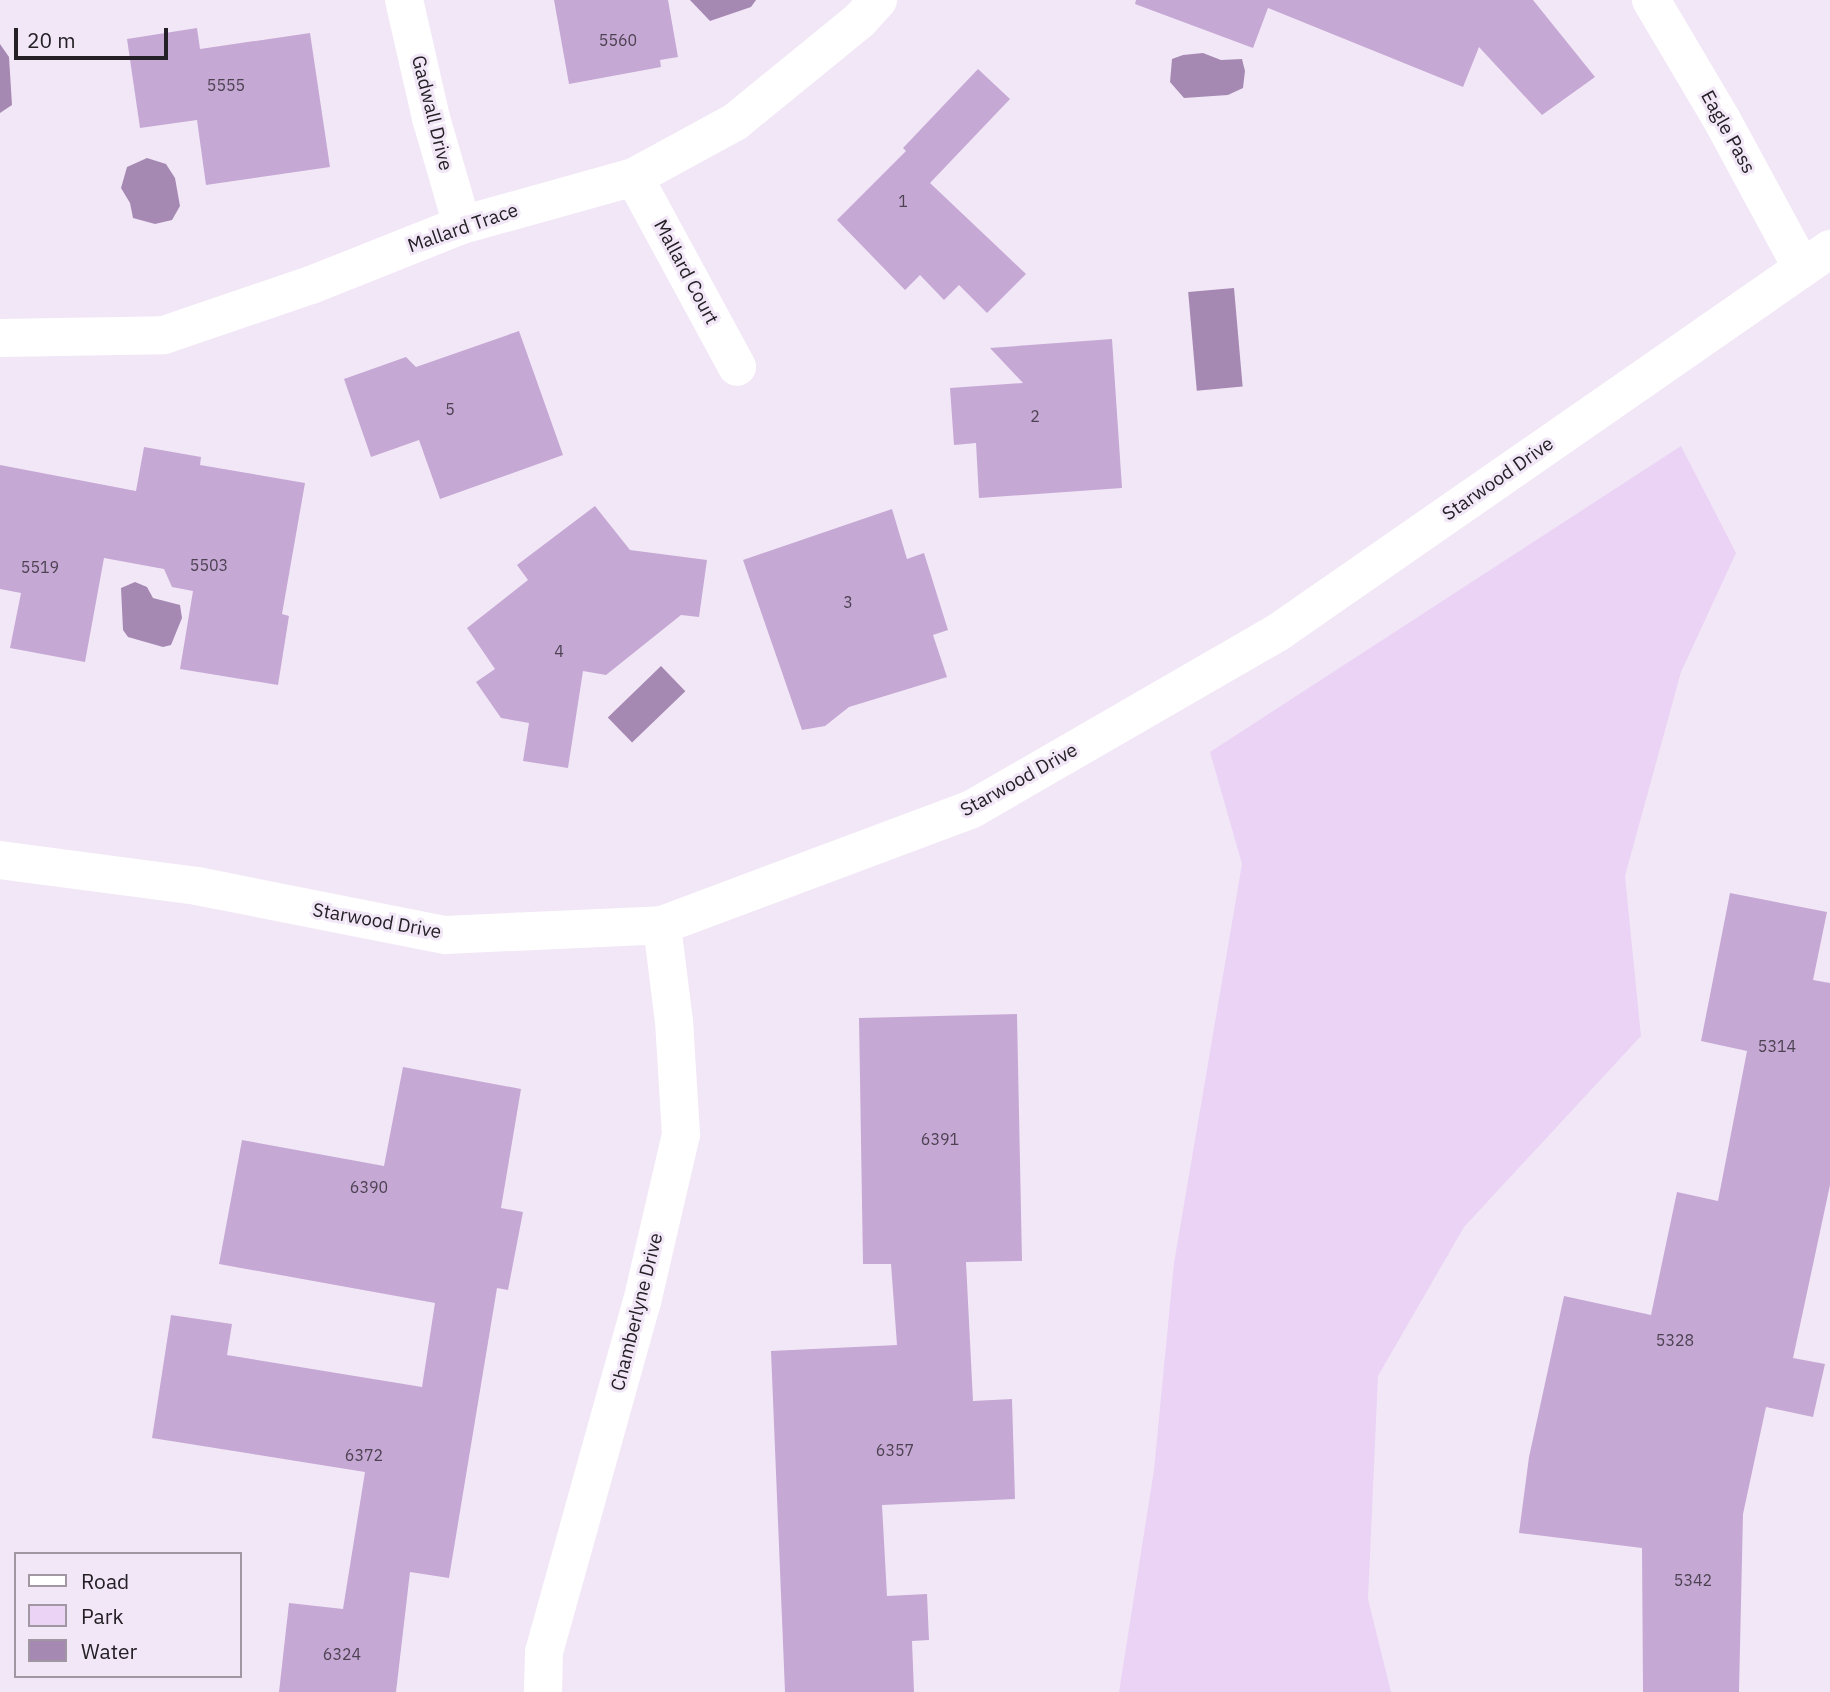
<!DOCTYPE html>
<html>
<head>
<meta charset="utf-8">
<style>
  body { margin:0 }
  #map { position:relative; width:1830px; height:1692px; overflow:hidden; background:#f2e7f7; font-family:"IBM Plex Sans",sans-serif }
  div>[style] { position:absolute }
  .green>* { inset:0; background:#ead3f5 }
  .water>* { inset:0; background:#a689b3; transform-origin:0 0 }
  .building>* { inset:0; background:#c6a8d4 }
  .minor>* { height:38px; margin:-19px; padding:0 19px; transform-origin:19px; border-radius:19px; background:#fff }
  .tertiary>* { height:38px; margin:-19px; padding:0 19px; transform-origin:19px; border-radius:19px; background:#fff }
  span { translate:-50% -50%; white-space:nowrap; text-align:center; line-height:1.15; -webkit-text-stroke:6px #f2e7f7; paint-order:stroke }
  .number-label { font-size:16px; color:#4c4252 }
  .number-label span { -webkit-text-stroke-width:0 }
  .street-label { font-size:19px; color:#242026 }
  .legend { position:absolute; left:14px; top:1552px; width:228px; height:126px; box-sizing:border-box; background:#f2e7f7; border:2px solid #a097a3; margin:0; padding:9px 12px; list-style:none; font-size:21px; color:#242026 }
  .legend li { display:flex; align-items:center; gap:14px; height:35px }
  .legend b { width:35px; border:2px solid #a097a3 }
  .scale { position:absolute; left:14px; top:28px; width:154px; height:32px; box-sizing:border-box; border:4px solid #242026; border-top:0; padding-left:9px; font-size:21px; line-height:24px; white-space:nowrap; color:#242026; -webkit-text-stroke:5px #f2e7f7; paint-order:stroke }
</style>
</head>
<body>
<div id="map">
  <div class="green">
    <div style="clip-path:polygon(1681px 446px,1736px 553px,1681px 672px,1625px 876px,1641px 1036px,1464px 1227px,1378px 1376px,1368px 1599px,1391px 1692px,1119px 1692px,1154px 1470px,1174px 1263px,1242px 864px,1210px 752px)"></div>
  </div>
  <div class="water">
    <div style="clip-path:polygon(690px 0,756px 0,751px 7px,710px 21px)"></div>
    <div style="clip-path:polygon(0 44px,9px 57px,12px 105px,0 113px)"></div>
    <div style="clip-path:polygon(1203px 53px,1221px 60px,1242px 59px,1245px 71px,1243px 88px,1228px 95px,1184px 98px,1170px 82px,1172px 59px,1183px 55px)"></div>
    <div style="clip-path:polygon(147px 158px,166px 164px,175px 178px,180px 206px,172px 220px,155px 224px,133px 218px,130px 203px,121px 188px,127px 167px)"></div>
    <div style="left:1234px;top:288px;width:99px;height:46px;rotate:85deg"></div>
    <div style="clip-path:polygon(135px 582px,147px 587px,153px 598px,180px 605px,182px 618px,171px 645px,163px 647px,128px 637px,123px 630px,121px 588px)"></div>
    <div style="left:661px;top:666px;width:35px;height:74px;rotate:46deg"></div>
  </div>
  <div class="building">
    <div style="clip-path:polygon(554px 0,668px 0,678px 57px,660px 60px,661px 67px,569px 84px)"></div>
    <div style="clip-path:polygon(1136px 0,1533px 0,1595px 77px,1542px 115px,1479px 47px,1463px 87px,1268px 8px,1253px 48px,1135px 4px)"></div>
    <div style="clip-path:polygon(197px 28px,200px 49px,310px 33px,330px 167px,206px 185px,197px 120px,140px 128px,127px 39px)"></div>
    <div style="clip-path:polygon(978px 69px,1010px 99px,930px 183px,1026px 274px,987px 313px,959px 285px,944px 300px,920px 275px,905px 290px,837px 220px,906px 151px,903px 148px)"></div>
    <div style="clip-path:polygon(519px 331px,563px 455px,440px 499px,419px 440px,371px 457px,344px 379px,406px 357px,416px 367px)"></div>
    <div style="clip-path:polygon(1112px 339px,1122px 488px,979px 498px,976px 443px,954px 445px,950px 388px,1023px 383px,990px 348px)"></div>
    <div style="clip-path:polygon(144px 447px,201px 457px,200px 465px,305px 483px,282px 614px,289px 616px,278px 685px,180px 669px,193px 591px,172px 587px,164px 569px,104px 558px,85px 662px,10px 648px,21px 593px,0 589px,0 465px,136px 491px)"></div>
    <div style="clip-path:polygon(595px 506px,630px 550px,707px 560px,699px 617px,681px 615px,606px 675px,583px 671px,568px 768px,523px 761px,529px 723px,501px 718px,476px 682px,495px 669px,467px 628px,528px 580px,517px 565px)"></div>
    <div style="clip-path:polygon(892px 509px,907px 559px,924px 553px,948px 630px,933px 635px,947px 677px,849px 707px,825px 726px,802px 730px,743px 560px)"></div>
    <div style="clip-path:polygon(1730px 893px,1827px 912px,1813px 980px,1830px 983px,1830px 1185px,1793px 1358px,1825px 1364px,1813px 1417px,1766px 1407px,1743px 1514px,1739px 1692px,1643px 1692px,1642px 1548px,1519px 1533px,1529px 1457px,1564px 1296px,1651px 1315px,1677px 1192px,1718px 1201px,1747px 1051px,1701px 1041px)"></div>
    <div style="clip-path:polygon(1017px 1014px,1022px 1261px,966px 1262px,973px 1401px,1012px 1399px,1015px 1499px,882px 1505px,887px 1596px,927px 1594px,929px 1640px,912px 1641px,914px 1692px,785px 1692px,771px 1351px,897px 1345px,891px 1264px,863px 1264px,859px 1018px)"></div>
    <div style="clip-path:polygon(403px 1067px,521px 1089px,501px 1208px,523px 1212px,508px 1290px,497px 1288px,449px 1578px,410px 1572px,396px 1692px,279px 1692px,289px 1603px,343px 1609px,365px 1472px,152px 1438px,171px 1315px,232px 1324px,227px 1355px,422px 1387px,435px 1303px,219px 1264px,242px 1140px,384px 1166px)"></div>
  </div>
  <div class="minor">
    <div style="left:404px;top:0;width:121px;rotate:77.1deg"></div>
    <div style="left:431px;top:118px;width:111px;rotate:73.8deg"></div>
    <div style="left:1651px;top:0;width:139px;rotate:59.4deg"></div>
    <div style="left:1722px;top:120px;width:166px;rotate:61.6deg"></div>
    <div style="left:634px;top:177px;width:216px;rotate:61.5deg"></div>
    <div style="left:0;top:338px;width:164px;rotate:-1deg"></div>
    <div style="left:164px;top:335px;width:155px;rotate:-18.8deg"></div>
    <div style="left:311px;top:285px;width:162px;rotate:-21.7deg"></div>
    <div style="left:462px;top:225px;width:179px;rotate:-15.6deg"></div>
    <div style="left:634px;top:177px;width:115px;rotate:-28.6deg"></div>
    <div style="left:735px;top:122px;width:161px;rotate:-39.2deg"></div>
    <div style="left:860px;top:20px;width:27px;rotate:-48deg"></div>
    <div style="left:543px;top:1692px;width:40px;rotate:-88.6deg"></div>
    <div style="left:544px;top:1652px;width:363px;rotate:-74.4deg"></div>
    <div style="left:642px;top:1302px;width:171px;rotate:-76.9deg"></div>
    <div style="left:681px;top:1135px;width:113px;rotate:-93.5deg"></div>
    <div style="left:674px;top:1022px;width:98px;rotate:-97.1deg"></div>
  </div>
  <div class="tertiary">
    <div style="left:0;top:860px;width:199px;rotate:7.5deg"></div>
    <div style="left:197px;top:886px;width:253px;rotate:11.2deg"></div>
    <div style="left:445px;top:935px;width:217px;rotate:-2.6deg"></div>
    <div style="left:662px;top:925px;width:331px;rotate:-20.5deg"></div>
    <div style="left:972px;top:809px;width:356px;rotate:-30deg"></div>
    <div style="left:1280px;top:631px;width:670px;rotate:-34.78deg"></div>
  </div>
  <div class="number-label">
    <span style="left:618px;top:40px">5560</span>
    <span style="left:226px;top:85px">5555</span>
    <span style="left:903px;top:201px">1</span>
    <span style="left:450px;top:409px">5</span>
    <span style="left:1035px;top:416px">2</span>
    <span style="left:209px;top:565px">5503</span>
    <span style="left:40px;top:567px">5519</span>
    <span style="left:848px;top:602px">3</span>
    <span style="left:559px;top:651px">4</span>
    <span style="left:1777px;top:1046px">5314</span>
    <span style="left:940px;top:1139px">6391</span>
    <span style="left:369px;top:1187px">6390</span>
    <span style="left:1675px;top:1340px">5328</span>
    <span style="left:895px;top:1450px">6357</span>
    <span style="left:364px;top:1455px">6372</span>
    <span style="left:1693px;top:1580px">5342</span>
    <span style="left:342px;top:1654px">6324</span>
  </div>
  <div class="street-label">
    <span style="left:432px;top:113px;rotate:76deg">Gadwall Drive</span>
    <span style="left:1728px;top:132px;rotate:61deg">Eagle Pass</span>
    <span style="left:463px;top:228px;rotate:-19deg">Mallard Trace</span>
    <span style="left:686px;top:272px;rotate:62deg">Mallard Court</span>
    <span style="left:1498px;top:479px;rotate:-35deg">Starwood Drive</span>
    <span style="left:1019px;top:780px;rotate:-29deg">Starwood Drive</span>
    <span style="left:377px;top:921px;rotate:10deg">Starwood Drive</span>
    <span style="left:637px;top:1312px;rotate:-76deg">Chamberlyne Drive</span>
  </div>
  <ul class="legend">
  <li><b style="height:9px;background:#fff"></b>Road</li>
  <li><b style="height:19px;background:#ead3f5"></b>Park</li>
  <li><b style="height:19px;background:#a689b3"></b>Water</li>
  </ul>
  <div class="scale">20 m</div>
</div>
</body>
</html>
